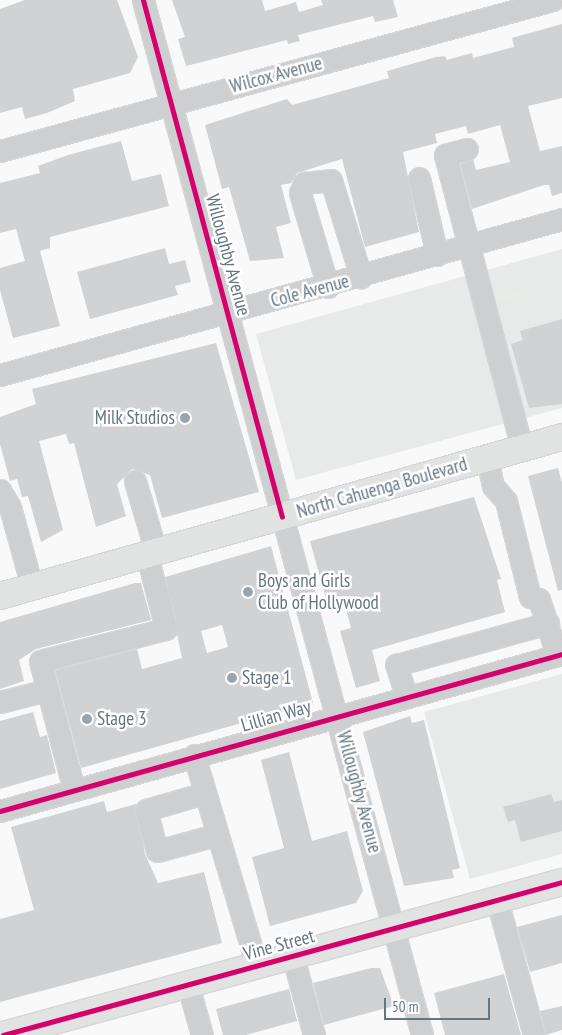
<!DOCTYPE html>
<html>
<head>
<meta charset="utf-8">
<style>
  body { margin:0 }
  #map { position:relative; width:562px; height:1035px; overflow:hidden; background:#f9f9f9; font-family:"PT Sans Narrow",sans-serif }
  div>[style] { position:absolute }
  .built>* { inset:0; background:#e8e9e9 }
  .green>* { inset:0; background:#e8ebe6 }
  .building>* { inset:0; background:#d0d2d3 }
  .roads { filter:drop-shadow(1px 0 #d5d6d7) drop-shadow(-1px 0 #d5d6d7) drop-shadow(0 1px #d5d6d7) drop-shadow(0 -1px #d5d6d7) }
  .minor>* { height:21px; margin:-10.5px; padding:0 10.5px; transform-origin:10.5px; border-radius:10.5px; background:#cecfd0 }
  .major>* { height:26px; margin:-13px; padding:0 13px; transform-origin:13px; border-radius:13px; background:#e1e2e2 }
  .cycleway>* { height:5px; margin:-2.5px; padding:0 2.5px; transform-origin:2.5px; border-radius:2.5px; background:#d6006c }
  .dots>* { width:14px; height:14px; translate:-50% -50%; box-sizing:border-box; border:2px solid #fff; border-radius:50% }
  span { translate:-50% -50%; white-space:nowrap; text-align:center; line-height:1.15; -webkit-text-stroke:5px #fff; paint-order:stroke }
  .street-label { font-size:19px; color:#657683 }
  .poi-label { font-size:19px; color:#657683 }
  .right { translate:-100% -50%; text-align:right }
  .left { translate:0 -50%; text-align:left }
  .scale { position:absolute; left:384px; top:998px; width:106px; height:22px; box-sizing:border-box; border:2px solid #657683; border-top:0; padding-left:6px; font-size:15px; line-height:18px; white-space:nowrap; color:#657683; -webkit-text-stroke:4px #fff; paint-order:stroke }
</style>
</head>
<body>
<div id="map">
  <div class="built">
    <div style="clip-path:polygon(562px 249px,562px 408px,296px 480px,256px 334px)"></div>
    <div style="clip-path:polygon(562px 674px,562px 854px,470px 879px,424px 712px)"></div>
  </div>
  <div class="green">
    <div style="clip-path:polygon(560px 278px,562px 284px,499px 302px,497px 307px,504px 312px,494px 305px,494px 294px,511px 296px,513px 292px,540px 288px,543px 283px,558px 284px)"></div>
  </div>
  <div class="building">
    <div style="clip-path:polygon(25px 0,117px 0,138px 57px,130px 73px,73px 89px,75px 101px,47px 113px,25px 119px,22px 107px,0 113px,0 9px)"></div>
    <div style="clip-path:polygon(172px 0,262px 0,265px 11px,296px 2px,299px 12px,323px 5px,321px 0,393px 0,398px 17px,375px 22px,373px 16px,298px 35px,300px 41px,288px 44px,287px 40px,186px 66px,178px 39px,185px 37px)"></div>
    <div style="clip-path:polygon(562px 24px,562px 98px,528px 106px,540px 151px,562px 146px,562px 193px,552px 196px,549px 185px,544px 185px,472px 209px,460px 164px,473px 159px,476px 170px,510px 162px,500px 125px,468px 134px,466px 126px,435px 134px,437px 143px,403px 152px,419px 232px,365px 247px,342px 159px,297px 173px,291px 183px,281px 185px,291px 223px,276px 227px,284px 258px,250px 261px,229px 187px,222px 189px,205px 125px,287px 99px,292px 105px,389px 78px,387px 71px,436px 57px,445px 56px,447px 60px,472px 53px,473px 58px,514px 47px,512px 38px)"></div>
    <div style="clip-path:polygon(121px 141px,132px 181px,161px 174px,169px 206px,50px 237px,50px 248px,40px 251px,60px 326px,13px 338px,0 290px,0 268px,25px 261px,16px 229px,0 233px,0 183px,40px 173px,38px 166px,68px 155px)"></div>
    <div style="clip-path:polygon(165px 248px,169px 264px,185px 260px,191px 282px,175px 286px,178px 295px,90px 319px,77px 272px)"></div>
    <div style="clip-path:polygon(562px 319px,562px 404px,529px 408px,511px 344px,523px 340px,520px 331px)"></div>
    <div style="clip-path:polygon(216px 343px,259px 492px,162px 518px,150px 475px,132px 469px,117px 484px,126px 516px,96px 527px,74px 443px,69px 444px,66px 434px,39px 441px,63px 530px,41px 542px,28px 496px,22px 497px,17px 479px,10px 481px,0 444px,0 417px,36px 404px,32px 389px)"></div>
    <div style="clip-path:polygon(558px 468px,562px 483px,562px 590px,558px 591px,528px 476px)"></div>
    <div style="clip-path:polygon(474px 497px,501px 579px,497px 580px,505px 612px,372px 650px,380px 681px,356px 688px,340px 631px,351px 628px,345px 606px,329px 610px,310px 541px)"></div>
    <div style="clip-path:polygon(evenodd,271px 546px,313px 703px,81px 768px,55px 670px,137px 649px,142px 669px,182px 658px,165px 577px,271px 546px,222px 625px,228px 647px,207px 653px,201px 631px,222px 625px)"></div>
    <div style="clip-path:polygon(135px 583px,141px 583px,151px 620px,36px 649px,19px 660px,24px 681px,0 689px,0 622px)"></div>
    <div style="clip-path:polygon(33px 712px,40px 737px,47px 735px,56px 773px,0 789px,0 721px)"></div>
    <div style="clip-path:polygon(410px 716px,412px 723px,424px 720px,460px 868px,452px 870px,454px 878px,404px 886px,363px 732px)"></div>
    <div style="clip-path:polygon(289px 752px,312px 841px,347px 831px,363px 891px,356px 903px,270px 926px,252px 857px,284px 848px,261px 760px)"></div>
    <div style="clip-path:polygon(551px 794px,554px 802px,562px 800px,562px 831px,521px 842px,515px 820px,508px 822px,503px 807px)"></div>
    <div style="clip-path:polygon(104px 801px,107px 812px,136px 804px,145px 854px,158px 883px,204px 872px,222px 943px,0 1002px,0 919px,34px 910px,11px 827px)"></div>
    <div style="clip-path:polygon(562px 915px,562px 963px,530px 972px,517px 927px)"></div>
    <div style="clip-path:polygon(371px 968px,380px 968px,394px 1006px,324px 1025px,313px 983px)"></div>
    <div style="clip-path:polygon(504px 974px,521px 1035px,445px 1035px,434px 993px)"></div>
    <div style="clip-path:polygon(289px 989px,297px 1021px,246px 1035px,223px 1035px,216px 1009px)"></div>
    <div style="clip-path:polygon(562px 1006px,562px 1030px,546px 1035px,540px 1011px)"></div>
  </div>
  <div class="roads">
    <div class="minor">
      <div style="left:143px;top:0;width:1072px;rotate:74.91deg"></div>
      <div style="left:467px;top:149px;width:23px;rotate:165deg"></div>
      <div style="left:445px;top:155px;width:303px;rotate:75.3deg"></div>
      <div style="left:0;top:151px;width:573px;rotate:-15.27deg"></div>
      <div style="left:419px;top:178px;width:79px;rotate:76.8deg"></div>
      <div style="left:328px;top:287px;width:98px;rotate:-106.6deg"></div>
      <div style="left:300px;top:193px;width:11px;rotate:-68deg"></div>
      <div style="left:304px;top:183px;width:27px;rotate:-6deg"></div>
      <div style="left:331px;top:180px;width:102px;rotate:72.8deg"></div>
      <div style="left:0;top:375px;width:583px;rotate:-15.51deg"></div>
      <div style="left:487px;top:458px;width:29px;rotate:78deg"></div>
      <div style="left:493px;top:486px;width:20px;rotate:49deg"></div>
      <div style="left:506px;top:501px;width:99px;rotate:76deg"></div>
      <div style="left:530px;top:597px;width:9px;rotate:13deg"></div>
      <div style="left:539px;top:599px;width:59px;rotate:72.2deg"></div>
      <div style="left:135px;top:481px;width:74px;rotate:73.5deg"></div>
      <div style="left:0;top:490px;width:20px;rotate:60deg"></div>
      <div style="left:10px;top:507px;width:83px;rotate:74.6deg"></div>
      <div style="left:406px;top:695px;width:32px;rotate:-108deg"></div>
      <div style="left:396px;top:665px;width:158px;rotate:-15.4deg"></div>
      <div style="left:0;top:702px;width:49px;rotate:-14.3deg"></div>
      <div style="left:194px;top:755px;width:220px;rotate:73.4deg"></div>
      <div style="left:74px;top:790px;width:133px;rotate:-104.8deg"></div>
      <div style="left:40px;top:661px;width:130px;rotate:-14.3deg"></div>
      <div style="left:166px;top:629px;width:76px;rotate:-104.4deg"></div>
      <div style="left:205px;top:793px;width:61px;rotate:163.9deg"></div>
      <div style="left:146px;top:810px;width:42px;rotate:75deg"></div>
      <div style="left:157px;top:851px;width:61px;rotate:-15.2deg"></div>
      <div style="left:0;top:811px;width:584px;rotate:-15.61deg"></div>
      <div style="left:497px;top:900px;width:140px;rotate:74.7deg"></div>
      <div style="left:293px;top:957px;width:81px;rotate:74.9deg"></div>
      <div style="left:188px;top:985px;width:52px;rotate:74.4deg"></div>
    </div>
    <div class="major">
      <div style="left:0;top:596px;width:584px;rotate:-15.8deg"></div>
      <div style="left:3px;top:1035px;width:580px;rotate:-15.31deg"></div>
    </div>
  </div>
  <div class="cycleway">
    <div style="left:143px;top:0;width:535px;rotate:74.95deg"></div>
    <div style="left:0;top:811px;width:584px;rotate:-15.61deg"></div>
    <div style="left:3px;top:1035px;width:580px;rotate:-15.31deg"></div>
  </div>
  <div class="dots">
    <div style="left:185px;top:418px;background:#99a4ac"></div>
    <div style="left:248px;top:592px;background:#99a4ac"></div>
    <div style="left:232px;top:678px;background:#99a4ac"></div>
    <div style="left:87px;top:719px;background:#99a4ac"></div>
  </div>
  <div class="street-label">
    <span style="left:276px;top:75px;rotate:-15deg">Wilcox Avenue</span>
    <span style="left:228px;top:255px;rotate:75deg">Willoughby Avenue</span>
    <span style="left:310px;top:291px;rotate:-15deg">Cole Avenue</span>
    <span style="left:382px;top:488px;rotate:-16deg">North Cahuenga Boulevard</span>
    <span style="left:276px;top:716px;rotate:-16deg">Lillian Way</span>
    <span style="left:359px;top:792px;rotate:75deg">Willoughby Avenue</span>
    <span style="left:279px;top:945px;rotate:-15deg">Vine Street</span>
  </div>
  <div class="poi-label">
    <span class="right" style="left:175px;top:418px">Milk Studios</span>
    <span class="left" style="left:258px;top:592px">Boys and Girls<br>Club of Hollywood</span>
    <span class="left" style="left:242px;top:678px">Stage 1</span>
    <span class="left" style="left:97px;top:719px">Stage 3</span>
  </div>
  <div class="scale">50 m</div>
</div>
</body>
</html>
